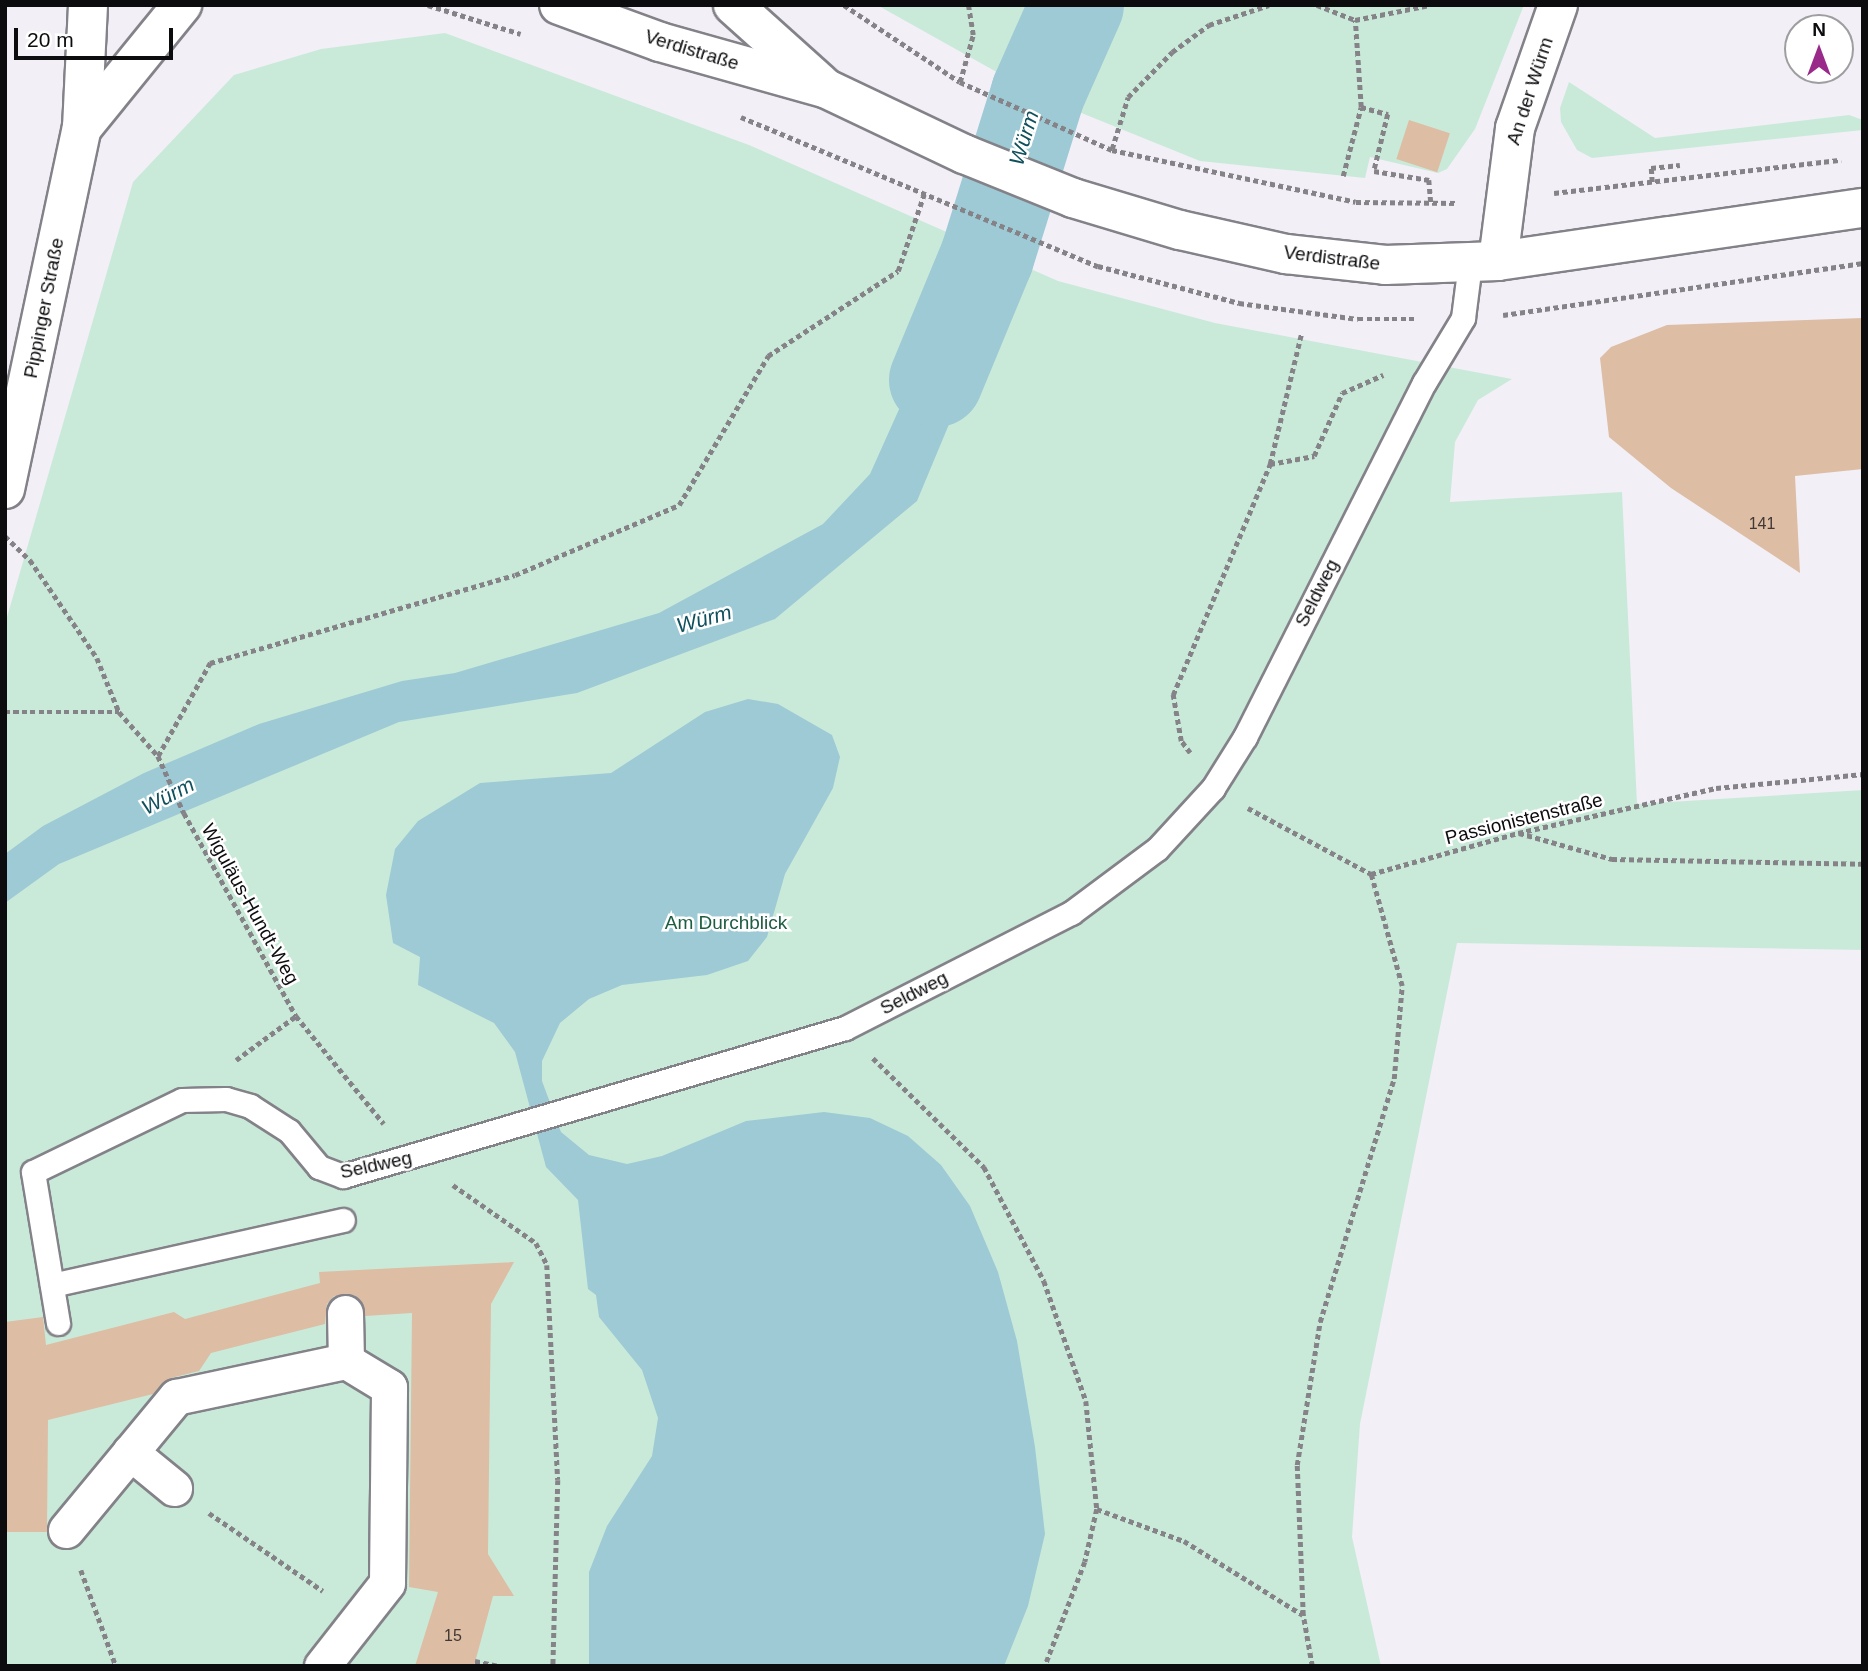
<!DOCTYPE html>
<html>
<head>
<meta charset="utf-8">
<style>
  body { margin:0 }
  #map { position:relative; width:1868px; height:1671px; overflow:hidden; background:#f2eff7; font-family:Helvetica,sans-serif }
  div>[style] { position:absolute }
  .green>* { inset:0; background:#caead9 }
  .water>* { inset:0; background:#9dcad5 }
  .river>* { height:94px; margin:-47px; padding:0 47px; transform-origin:47px; border-radius:47px; background:#9dcad5 }
  .building>* { inset:0; background:#ddbda4; transform-origin:0 0 }
  .path>* { height:4.5px; margin-top:-2.25px; transform-origin:0; background:repeating-linear-gradient(90deg,#858388 0 5px,transparent 0 8.5px) }
  .roads { filter:drop-shadow(2px 0 #848289) drop-shadow(-2px 0 #848289) drop-shadow(0 2px #848289) drop-shadow(0 -2px #848289) }
  .service>* { height:23px; margin:-11.5px; padding:0 11.5px; transform-origin:11.5px; border-radius:11.5px; background:#fff }
  .pedestrian>* { height:35px; margin:-17.5px; padding:0 17.5px; transform-origin:17.5px; border-radius:17.5px; background:#fff }
  .minor>* { height:38px; margin:-19px; padding:0 19px; transform-origin:19px; border-radius:19px; background:#fff }
  .secondary>* { height:38px; margin:-19px; padding:0 19px; transform-origin:19px; border-radius:19px; background:#fff }
  .primary>* { height:38px; margin:-19px; padding:0 19px; transform-origin:19px; border-radius:19px; background:#fff }
  span { translate:-50% -50%; white-space:nowrap; text-align:center; line-height:1.15; -webkit-text-stroke:5px #fff; paint-order:stroke }
  .number-label { font-size:16px; color:#403834 }
  .number-label span { -webkit-text-stroke-width:0 }
  .street-label { font-size:19px; color:#0c0b0e }
  .park-label { font-size:19px; color:#1d5d42 }
  .water-label { font-size:21px; color:#10505d; font-style:italic }
  .frame { position:absolute; inset:0; border:7px solid #0c0b0e; pointer-events:none }
  .north { position:absolute; left:1784px; top:14px; width:70px; height:70px; box-sizing:border-box; background:#fff; border:2px solid #9e9d9f; border-radius:50%; rotate:0deg; font-size:19px; font-weight:700; line-height:28px; text-align:center; color:#0c0b0e }
  .north::after { content:''; display:block; margin:auto; width:24px; height:32px; background:#9a2a89; clip-path:polygon(50% 0,100% 100%,50% 72%,0 100%) }
  .scale { position:absolute; left:14px; top:28px; width:159px; height:32px; box-sizing:border-box; border:4px solid #0c0b0e; border-top:0; padding-left:9px; font-size:21px; line-height:24px; white-space:nowrap; color:#0c0b0e; -webkit-text-stroke:5px #fff; paint-order:stroke }
</style>
</head>
<body>
<div id="map">
  <div class="green">
    <div style="clip-path:polygon(877px 5px,1524px 5px,1475px 129px,1447px 169px,1438px 173px,1370px 157px,1365px 178px,1200px 161px,1074px 110px,1079px 96px,1025px 69px,1018px 84px)"></div>
    <div style="clip-path:polygon(445px 33px,749px 145px,1058px 281px,1215px 323px,1512px 379px,1478px 400px,1455px 442px,1450px 502px,1622px 492px,1637px 804px,1863px 790px,1863px 950px,1457px 943px,1360px 1424px,1352px 1537px,1381px 1666px,5px 1666px,5px 624px,133px 182px,234px 75px,321px 49px)"></div>
    <div style="clip-path:polygon(1569px 82px,1655px 138px,1849px 115px,1863px 120px,1863px 130px,1592px 158px,1577px 150px,1561px 122px,1560px 108px)"></div>
  </div>
  <div class="water">
    <div style="clip-path:polygon(1050px 5px,1111px 5px,1074px 110px,1020px 88px)"></div>
    <div style="clip-path:polygon(970px 251px,1015px 266px,917px 501px,775px 619px,577px 693px,399px 722px,59px 864px,5px 903px,5px 854px,43px 826px,144px 773px,259px 724px,402px 681px,455px 673px,659px 613px,823px 524px,870px 474px)"></div>
    <div style="clip-path:polygon(748px 699px,778px 704px,832px 735px,840px 757px,833px 788px,785px 874px,767px 937px,748px 961px,707px 975px,622px 985px,589px 999px,560px 1023px,542px 1061px,542px 1081px,561px 1132px,589px 1155px,627px 1164px,662px 1156px,746px 1121px,824px 1112px,870px 1118px,908px 1136px,941px 1165px,970px 1206px,998px 1272px,1017px 1341px,1035px 1447px,1045px 1534px,1028px 1606px,1004px 1666px,589px 1666px,589px 1572px,607px 1526px,652px 1456px,658px 1418px,642px 1370px,599px 1317px,596px 1295px,588px 1289px,578px 1200px,546px 1167px,515px 1052px,494px 1023px,418px 985px,420px 957px,393px 943px,386px 895px,395px 849px,418px 821px,480px 783px,611px 773px,705px 712px)"></div>
  </div>
  <div class="river">
    <div style="left:936px;top:380px;width:133px;rotate:-67.5deg"></div>
    <div style="left:987px;top:257px;width:172px;rotate:-72.7deg"></div>
    <div style="left:1038px;top:93px;width:96px;rotate:-66.1deg"></div>
  </div>
  <div class="building">
    <div style="left:1409px;top:120px;width:43px;height:41px;rotate:18deg"></div>
    <div style="clip-path:polygon(1863px 318px,1863px 469px,1795px 476px,1800px 573px,1671px 488px,1609px 437px,1600px 358px,1611px 347px,1667px 325px)"></div>
    <div style="clip-path:polygon(514px 1262px,491px 1304px,488px 1554px,514px 1596px,493px 1596px,474px 1666px,415px 1666px,438px 1592px,409px 1587px,412px 1313px,365px 1316px,362px 1303px,354px 1295px,334px 1296px,327px 1304px,325px 1324px,211px 1353px,199px 1371px,171px 1378px,153px 1394px,48px 1420px,47px 1532px,5px 1532px,5px 1322px,43px 1317px,46px 1345px,174px 1312px,185px 1319px,320px 1283px,319px 1272px)"></div>
  </div>
  <div class="path">
    <div style="left:428px;top:5px;width:97px;rotate:17.3deg"></div>
    <div style="left:844px;top:5px;width:139px;rotate:33.6deg"></div>
    <div style="left:960px;top:82px;width:167px;rotate:24.1deg"></div>
    <div style="left:1112px;top:150px;width:249px;rotate:12deg"></div>
    <div style="left:1356px;top:202px;width:102px;rotate:0.6deg"></div>
    <div style="left:1317px;top:5px;width:41px;rotate:21.5deg"></div>
    <div style="left:1355px;top:20px;width:76px;rotate:-11.3deg"></div>
    <div style="left:960px;top:82px;width:49px;rotate:-74.5deg"></div>
    <div style="left:973px;top:35px;width:30px;rotate:-99deg"></div>
    <div style="left:1361px;top:107px;width:28px;rotate:15deg"></div>
    <div style="left:1388px;top:114px;width:59px;rotate:103.8deg"></div>
    <div style="left:1374px;top:171px;width:56px;rotate:9.3deg"></div>
    <div style="left:1429px;top:180px;width:25px;rotate:85deg"></div>
    <div style="left:741px;top:117px;width:387px;rotate:22.7deg"></div>
    <div style="left:1098px;top:266px;width:146px;rotate:14.7deg"></div>
    <div style="left:1239px;top:303px;width:120px;rotate:7.7deg"></div>
    <div style="left:1358px;top:319px;width:60px"></div>
    <div style="left:1112px;top:149px;width:54px;rotate:-72.9deg"></div>
    <div style="left:1128px;top:97px;width:63px;rotate:-45.6deg"></div>
    <div style="left:1172px;top:52px;width:46px;rotate:-36.1deg"></div>
    <div style="left:1209px;top:25px;width:63px;rotate:-18.4deg"></div>
    <div style="left:1343px;top:176px;width:71px;rotate:-75.4deg"></div>
    <div style="left:1361px;top:107px;width:87px;rotate:-93.9deg"></div>
    <div style="left:1652px;top:182px;width:14px;rotate:-94deg"></div>
    <div style="left:1651px;top:168px;width:29px;rotate:-6deg"></div>
    <div style="left:1554px;top:193px;width:289px;rotate:-6.6deg"></div>
    <div style="left:1503px;top:315px;width:364px;rotate:-8.2deg"></div>
    <div style="left:1270px;top:464px;width:45px;rotate:-10.3deg"></div>
    <div style="left:1314px;top:456px;width:69px;rotate:-66deg"></div>
    <div style="left:1342px;top:393px;width:45px;rotate:-23.7deg"></div>
    <div style="left:5px;top:536px;width:35px;rotate:44deg"></div>
    <div style="left:30px;top:560px;width:119px;rotate:55.6deg"></div>
    <div style="left:97px;top:658px;width:58px;rotate:67.8deg"></div>
    <div style="left:5px;top:712px;width:114px"></div>
    <div style="left:119px;top:712px;width:59px;rotate:48.4deg"></div>
    <div style="left:158px;top:756px;width:63px;rotate:65.5deg"></div>
    <div style="left:184px;top:813px;width:232px;rotate:61.1deg"></div>
    <div style="left:296px;top:1016px;width:139px;rotate:50.8deg"></div>
    <div style="left:1190px;top:753px;width:15px;rotate:-127deg"></div>
    <div style="left:1181px;top:741px;width:47px;rotate:-99.9deg"></div>
    <div style="left:1173px;top:695px;width:251px;rotate:-67.2deg"></div>
    <div style="left:1270px;top:464px;width:133px;rotate:-76.5deg"></div>
    <div style="left:158px;top:756px;width:107px;rotate:-60.8deg"></div>
    <div style="left:210px;top:663px;width:317px;rotate:-16.1deg"></div>
    <div style="left:515px;top:575px;width:178px;rotate:-23.1deg"></div>
    <div style="left:679px;top:505px;width:174px;rotate:-59.1deg"></div>
    <div style="left:768px;top:356px;width:155px;rotate:-33.2deg"></div>
    <div style="left:898px;top:271px;width:81px;rotate:-71.3deg"></div>
    <div style="left:1248px;top:808px;width:140px;rotate:28.2deg"></div>
    <div style="left:1371px;top:874px;width:153px;rotate:-15.6deg"></div>
    <div style="left:1518px;top:833px;width:203px;rotate:-12.8deg"></div>
    <div style="left:1716px;top:788px;width:148px;rotate:-5.4deg"></div>
    <div style="left:1519px;top:833px;width:97px;rotate:15.6deg"></div>
    <div style="left:1612px;top:859px;width:251px;rotate:1.1deg"></div>
    <div style="left:873px;top:1058px;width:156px;rotate:44.5deg"></div>
    <div style="left:984px;top:1167px;width:129px;rotate:62.2deg"></div>
    <div style="left:1044px;top:1281px;width:127px;rotate:70.7deg"></div>
    <div style="left:1086px;top:1401px;width:109px;rotate:84.2deg"></div>
    <div style="left:1097px;top:1509px;width:54px;rotate:102.8deg"></div>
    <div style="left:1085px;top:1562px;width:111px;rotate:111deg"></div>
    <div style="left:236px;top:1060px;width:74px;rotate:-36.3deg"></div>
    <div style="left:453px;top:1185px;width:101px;rotate:34.9deg"></div>
    <div style="left:536px;top:1243px;width:25px;rotate:63deg"></div>
    <div style="left:547px;top:1265px;width:215px;rotate:87.1deg"></div>
    <div style="left:558px;top:1480px;width:186px;rotate:91.5deg"></div>
    <div style="left:1097px;top:1509px;width:93px;rotate:20.2deg"></div>
    <div style="left:1184px;top:1541px;width:140px;rotate:31.9deg"></div>
    <div style="left:209px;top:1513px;width:138px;rotate:34.4deg"></div>
    <div style="left:81px;top:1570px;width:102px;rotate:70deg"></div>
    <div style="left:475px;top:1661px;width:24px;rotate:12deg"></div>
    <div style="left:1312px;top:1666px;width:52px;rotate:-100deg"></div>
    <div style="left:1303px;top:1615px;width:150px;rotate:-92.3deg"></div>
    <div style="left:1297px;top:1465px;width:145px;rotate:-80.9deg"></div>
    <div style="left:1320px;top:1322px;width:254px;rotate:-73.1deg"></div>
    <div style="left:1394px;top:1079px;width:93px;rotate:-85.1deg"></div>
    <div style="left:1402px;top:986px;width:116px;rotate:-105.5deg"></div>
  </div>
  <div class="roads">
    <div class="service">
      <div style="left:52px;top:1285px;width:298px;rotate:-12.6deg"></div>
      <div style="left:58px;top:1323px;width:153px;rotate:-99.4deg"></div>
      <div style="left:33px;top:1172px;width:165px;rotate:-25.8deg"></div>
      <div style="left:182px;top:1100px;width:44px;rotate:-1.3deg"></div>
      <div style="left:226px;top:1099px;width:25px;rotate:16deg"></div>
      <div style="left:250px;top:1106px;width:46px;rotate:32.7deg"></div>
      <div style="left:289px;top:1131px;width:47px;rotate:50.2deg"></div>
      <div style="left:319px;top:1167px;width:26px;rotate:21deg"></div>
      <div style="left:343px;top:1176px;width:523px;rotate:-16.43deg"></div>
      <div style="left:845px;top:1028px;width:254px;rotate:-27deg"></div>
      <div style="left:1071px;top:913px;width:107px;rotate:-36.7deg"></div>
      <div style="left:1157px;top:849px;width:83px;rotate:-47.4deg"></div>
      <div style="left:1213px;top:788px;width:60px;rotate:-57.9deg"></div>
      <div style="left:1245px;top:737px;width:397px;rotate:-63.2deg"></div>
      <div style="left:1424px;top:383px;width:76px;rotate:-59deg"></div>
      <div style="left:1463px;top:318px;width:55px;rotate:-82.7deg"></div>
    </div>
    <div class="pedestrian">
      <div style="left:130px;top:1452px;width:57px;rotate:39.3deg"></div>
      <div style="left:66px;top:1530px;width:173px;rotate:-50.4deg"></div>
      <div style="left:176px;top:1397px;width:174px;rotate:-12deg"></div>
      <div style="left:346px;top:1361px;width:48px;rotate:-91.2deg"></div>
      <div style="left:322px;top:1666px;width:105px;rotate:-51.9deg"></div>
      <div style="left:387px;top:1583px;width:196px;rotate:-89.4deg"></div>
      <div style="left:389px;top:1387px;width:50px;rotate:-148.8deg"></div>
    </div>
    <div class="minor">
      <div style="left:1498px;top:261px;width:134px;rotate:-82.7deg"></div>
      <div style="left:1515px;top:128px;width:130px;rotate:-70.7deg"></div>
    </div>
    <div class="secondary">
      <div style="left:82px;top:128px;width:159px;rotate:-50.9deg"></div>
      <div style="left:5px;top:489px;width:369px;rotate:-78deg"></div>
      <div style="left:82px;top:128px;width:123px;rotate:-87.2deg"></div>
    </div>
    <div class="primary">
      <div style="left:559px;top:5px;width:108px;rotate:20.1deg"></div>
      <div style="left:660px;top:42px;width:173px;rotate:15.7deg"></div>
      <div style="left:827px;top:89px;width:152px;rotate:25.4deg"></div>
      <div style="left:964px;top:154px;width:118px;rotate:22deg"></div>
      <div style="left:1073px;top:198px;width:112px;rotate:16.7deg"></div>
      <div style="left:1180px;top:230px;width:109px;rotate:12.8deg"></div>
      <div style="left:1286px;top:254px;width:100px;rotate:6.3deg"></div>
      <div style="left:1385px;top:265px;width:113px;rotate:-2deg"></div>
      <div style="left:1498px;top:261px;width:369px;rotate:-8.3deg"></div>
      <div style="left:733px;top:5px;width:117px;rotate:41.9deg"></div>
    </div>
  </div>
  <div class="number-label">
    <span style="left:1762px;top:524px">141</span>
    <span style="left:453px;top:1636px">15</span>
  </div>
  <div class="street-label">
    <span style="left:692px;top:50px;rotate:17deg">Verdistraße</span>
    <span style="left:1530px;top:91px;rotate:-72deg">An der Würm</span>
    <span style="left:1332px;top:258px;rotate:7deg">Verdistraße</span>
    <span style="left:44px;top:308px;rotate:-79deg">Pippinger Straße</span>
    <span style="left:1317px;top:593px;rotate:-63deg">Seldweg</span>
    <span style="left:1524px;top:819px;rotate:-14deg">Passionistenstraße</span>
    <span style="left:250px;top:904px;rotate:61deg">Wiguläus-Hundt-Weg</span>
    <span style="left:914px;top:993px;rotate:-27deg">Seldweg</span>
    <span style="left:376px;top:1165px;rotate:-12deg">Seldweg</span>
  </div>
  <div class="park-label">
    <span style="left:726px;top:923px">Am Durchblick</span>
  </div>
  <div class="water-label">
    <span style="left:1024px;top:138px;rotate:-73deg">Würm</span>
    <span style="left:704px;top:619px;rotate:-15deg">Würm</span>
    <span style="left:168px;top:796px;rotate:-28deg">Würm</span>
  </div>
  <div class="frame"></div>
  <div class="north">N</div>
  <div class="scale">20 m</div>
</div>
</body>
</html>
